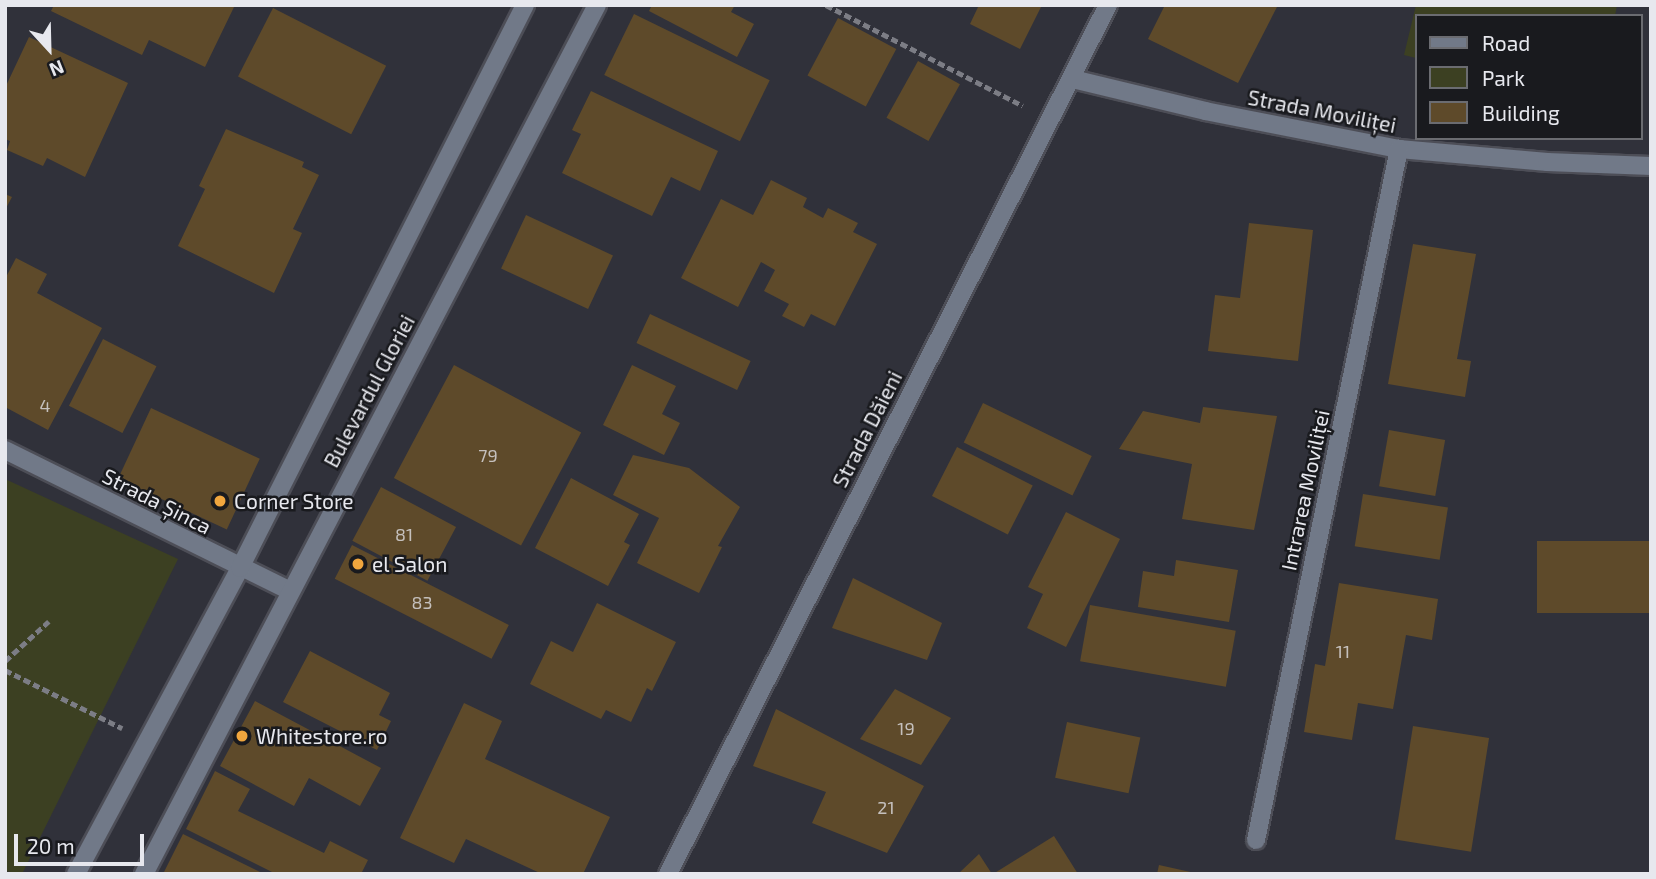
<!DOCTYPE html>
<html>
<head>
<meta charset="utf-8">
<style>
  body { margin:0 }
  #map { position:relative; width:1656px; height:879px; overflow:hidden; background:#30313a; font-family:"Exo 2",sans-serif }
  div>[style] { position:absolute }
  .green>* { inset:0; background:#3c4022 }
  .building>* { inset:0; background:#5e4a2a; transform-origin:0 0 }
  .path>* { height:4.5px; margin-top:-2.25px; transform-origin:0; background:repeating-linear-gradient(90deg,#7c7d85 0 7px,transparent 0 10.5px) }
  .roads { filter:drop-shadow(2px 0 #4d4e57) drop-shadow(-2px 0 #4d4e57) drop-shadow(0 2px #4d4e57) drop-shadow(0 -2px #4d4e57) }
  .minor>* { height:18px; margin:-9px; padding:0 9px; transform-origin:9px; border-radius:9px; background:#717988 }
  .dots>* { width:19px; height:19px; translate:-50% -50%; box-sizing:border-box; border:4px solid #191a1e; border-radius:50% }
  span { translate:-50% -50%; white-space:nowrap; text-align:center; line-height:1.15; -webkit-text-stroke:5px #191a1e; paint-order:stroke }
  .number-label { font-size:18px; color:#c5c0bd }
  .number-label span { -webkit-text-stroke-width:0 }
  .street-label { font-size:21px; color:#e7e8ee }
  .poi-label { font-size:21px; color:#e7e8ee }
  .left { translate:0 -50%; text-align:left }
  .frame { position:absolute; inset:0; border:7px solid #e7e8ee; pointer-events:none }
  .legend { position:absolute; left:1415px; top:14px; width:228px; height:126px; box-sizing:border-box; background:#191a1e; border:2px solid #6b6c71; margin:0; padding:9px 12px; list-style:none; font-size:21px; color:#e7e8ee }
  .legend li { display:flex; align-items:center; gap:14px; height:35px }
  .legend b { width:35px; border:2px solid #6b6c71 }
  .north { position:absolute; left:14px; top:14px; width:70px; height:70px; -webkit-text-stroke:5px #191a1e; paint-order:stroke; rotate:158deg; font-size:19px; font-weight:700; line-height:28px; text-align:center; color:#e7e8ee }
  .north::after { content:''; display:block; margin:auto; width:24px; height:32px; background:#e7e8ee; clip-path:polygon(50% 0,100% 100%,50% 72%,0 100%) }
  .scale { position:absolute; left:14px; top:834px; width:130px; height:32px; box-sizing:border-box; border:4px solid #e7e8ee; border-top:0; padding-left:9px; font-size:21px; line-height:24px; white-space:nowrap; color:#e7e8ee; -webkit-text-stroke:5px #191a1e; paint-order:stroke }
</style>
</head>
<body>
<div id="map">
  <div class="green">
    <div style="clip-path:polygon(1416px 5px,1617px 5px,1615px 16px,1416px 16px,1416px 58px,1404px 55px)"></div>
    <div style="clip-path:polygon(5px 479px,178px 559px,22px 874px,5px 871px)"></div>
  </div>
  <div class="building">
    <div style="clip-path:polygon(54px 5px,235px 5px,205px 67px,149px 40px,142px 55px,51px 11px)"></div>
    <div style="clip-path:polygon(652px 5px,735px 5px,731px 12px,754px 24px,737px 57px,649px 11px)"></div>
    <div style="clip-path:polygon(979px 5px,1042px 5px,1020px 49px,970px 24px)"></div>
    <div style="clip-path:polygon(1165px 5px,1278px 5px,1238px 83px,1148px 39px)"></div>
    <div style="left:273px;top:8px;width:127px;height:77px;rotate:27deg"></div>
    <div style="left:634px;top:14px;width:151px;height:68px;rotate:26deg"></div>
    <div style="left:838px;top:18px;width:66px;height:65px;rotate:28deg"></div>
    <div style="clip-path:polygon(29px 37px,128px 83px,85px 177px,47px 158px,43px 166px,7px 150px,10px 141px,5px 139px,5px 88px)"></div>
    <div style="left:918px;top:61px;width:48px;height:65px;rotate:29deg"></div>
    <div style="clip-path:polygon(591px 91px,718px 151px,700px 191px,671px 177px,652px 216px,562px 173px,581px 134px,572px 130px)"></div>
    <div style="clip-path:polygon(226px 129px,304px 162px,302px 167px,319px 175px,293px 229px,302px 233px,274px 293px,178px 246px,205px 189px,199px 186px)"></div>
    <div style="clip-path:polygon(771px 180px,807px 198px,803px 207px,823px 218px,828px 208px,858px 223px,853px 232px,877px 244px,835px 326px,811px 314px,804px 327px,782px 316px,789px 304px,764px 291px,775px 270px,761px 262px,738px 307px,681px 278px,721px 199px,753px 215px)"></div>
    <div style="clip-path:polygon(5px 194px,12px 197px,5px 210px)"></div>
    <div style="left:526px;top:215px;width:96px;height:59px;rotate:25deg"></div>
    <div style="clip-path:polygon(1249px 223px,1313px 230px,1298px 361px,1208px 351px,1215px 295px,1240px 298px)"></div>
    <div style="clip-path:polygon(1413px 244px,1476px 254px,1457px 359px,1471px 361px,1465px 397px,1388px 384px)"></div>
    <div style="clip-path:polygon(16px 258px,47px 274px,37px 293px,102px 328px,48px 430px,5px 407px,5px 279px)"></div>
    <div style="left:650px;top:314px;width:111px;height:32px;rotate:25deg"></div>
    <div style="left:103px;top:339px;width:60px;height:75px;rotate:27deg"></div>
    <div style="left:454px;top:365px;width:144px;height:128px;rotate:28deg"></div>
    <div style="clip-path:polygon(632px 365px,676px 386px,662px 414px,680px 423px,664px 455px,603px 425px)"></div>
    <div style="left:983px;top:403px;width:121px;height:44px;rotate:26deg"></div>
    <div style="clip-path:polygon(1203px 407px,1277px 416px,1254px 530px,1182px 519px,1192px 464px,1119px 449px,1143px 411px,1200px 423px)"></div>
    <div style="left:151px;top:408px;width:120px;height:78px;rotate:25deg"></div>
    <div style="left:1389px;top:430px;width:57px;height:57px;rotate:10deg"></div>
    <div style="left:957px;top:447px;width:85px;height:55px;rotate:27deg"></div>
    <div style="clip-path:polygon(633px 455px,689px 468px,740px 507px,718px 546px,722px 547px,699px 593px,637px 563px,659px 518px,613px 495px)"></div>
    <div style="clip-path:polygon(571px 478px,639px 514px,624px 542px,630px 545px,608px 586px,535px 548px)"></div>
    <div style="left:381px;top:487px;width:85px;height:61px;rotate:28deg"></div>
    <div style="left:1363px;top:494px;width:86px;height:53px;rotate:9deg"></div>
    <div style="clip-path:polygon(1066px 512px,1120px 539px,1066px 647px,1027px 628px,1043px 594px,1028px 587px)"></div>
    <div style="left:1651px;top:541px;width:72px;height:114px;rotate:90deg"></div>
    <div style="left:352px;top:545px;width:176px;height:38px;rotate:27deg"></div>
    <div style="clip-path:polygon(1176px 560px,1238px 570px,1229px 622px,1138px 607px,1143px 571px,1174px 576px)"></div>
    <div style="clip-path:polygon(853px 578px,942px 623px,927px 660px,832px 628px)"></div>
    <div style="clip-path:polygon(1339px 583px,1438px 599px,1432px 640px,1406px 635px,1393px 709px,1358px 703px,1352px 740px,1304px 732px,1315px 664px,1325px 666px)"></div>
    <div style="clip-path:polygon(597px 603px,676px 642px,652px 691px,647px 688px,631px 722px,606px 710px,601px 719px,530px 684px,551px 641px,573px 652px)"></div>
    <div style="left:1090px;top:605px;width:148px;height:57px;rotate:10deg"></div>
    <div style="clip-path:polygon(310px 651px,390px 693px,379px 715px,391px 721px,377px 750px,283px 702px)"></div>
    <div style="clip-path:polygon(895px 689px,951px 718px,921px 765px,860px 739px)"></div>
    <div style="clip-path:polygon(255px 701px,381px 768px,360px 806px,309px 778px,294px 806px,220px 766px)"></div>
    <div style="clip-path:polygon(464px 703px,502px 721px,485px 759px,610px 817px,583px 874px,542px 874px,466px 839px,454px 863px,400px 838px)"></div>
    <div style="clip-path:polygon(776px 709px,924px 786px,887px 853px,812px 823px,826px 792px,753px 766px)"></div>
    <div style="left:1067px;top:722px;width:75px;height:57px;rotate:12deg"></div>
    <div style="left:1413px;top:726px;width:77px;height:115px;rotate:9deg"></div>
    <div style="clip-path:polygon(215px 771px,250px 789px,238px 811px,324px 853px,330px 841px,368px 860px,361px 874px,276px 874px,186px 829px)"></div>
    <div style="clip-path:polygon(183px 834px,264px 874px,163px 874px)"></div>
    <div style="clip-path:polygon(1054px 836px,1078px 874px,993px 874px)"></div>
    <div style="clip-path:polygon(979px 854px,992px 874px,958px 874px)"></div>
    <div style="clip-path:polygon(1159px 865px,1195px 873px,1195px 874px,1157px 874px)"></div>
  </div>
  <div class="path">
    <div style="left:826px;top:5px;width:221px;rotate:27.1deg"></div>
    <div style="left:5px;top:661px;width:59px;rotate:-42.3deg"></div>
    <div style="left:5px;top:670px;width:131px;rotate:26.4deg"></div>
  </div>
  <div class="roads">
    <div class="minor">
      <div style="left:1073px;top:79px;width:136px;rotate:13.6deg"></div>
      <div style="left:1205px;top:111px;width:198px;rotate:11.1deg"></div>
      <div style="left:1399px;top:149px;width:149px;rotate:5deg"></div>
      <div style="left:1547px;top:162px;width:104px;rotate:2.2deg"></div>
      <div style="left:5px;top:450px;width:318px;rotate:26.3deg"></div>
      <div style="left:1256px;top:840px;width:706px;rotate:-78.31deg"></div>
      <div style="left:76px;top:874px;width:347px;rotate:-61.8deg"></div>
      <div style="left:240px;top:568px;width:631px;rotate:-63.15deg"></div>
      <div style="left:144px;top:874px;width:980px;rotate:-62.47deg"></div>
      <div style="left:668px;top:874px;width:974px;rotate:-63.15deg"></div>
    </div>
  </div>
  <div class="dots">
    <div style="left:220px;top:501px;background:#f0a63e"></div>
    <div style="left:358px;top:564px;background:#f0a63e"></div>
    <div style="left:242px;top:736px;background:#f0a63e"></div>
  </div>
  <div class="number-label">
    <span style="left:45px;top:405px">4</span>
    <span style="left:488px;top:455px">79</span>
    <span style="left:404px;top:534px">81</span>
    <span style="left:422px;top:602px">83</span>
    <span style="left:1343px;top:651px">11</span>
    <span style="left:906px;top:728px">19</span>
    <span style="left:886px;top:807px">21</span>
  </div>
  <div class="street-label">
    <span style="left:1322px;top:111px;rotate:11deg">Strada Moviliței</span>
    <span style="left:369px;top:391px;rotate:-62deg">Bulevardul Gloriei</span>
    <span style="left:867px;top:429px;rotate:-63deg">Strada Dăieni</span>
    <span style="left:1305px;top:490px;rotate:-78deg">Intrarea Moviliței</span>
    <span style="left:157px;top:501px;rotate:27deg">Strada Șinca</span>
  </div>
  <div class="poi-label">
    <span class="left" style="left:234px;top:501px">Corner Store</span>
    <span class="left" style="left:372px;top:564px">el Salon</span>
    <span class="left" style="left:256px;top:736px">Whitestore.ro</span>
  </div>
  <div class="frame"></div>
  <ul class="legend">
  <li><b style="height:9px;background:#717988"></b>Road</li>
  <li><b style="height:19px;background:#3c4022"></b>Park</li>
  <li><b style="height:19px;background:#5e4a2a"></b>Building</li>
  </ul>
  <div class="north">N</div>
  <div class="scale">20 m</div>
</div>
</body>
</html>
